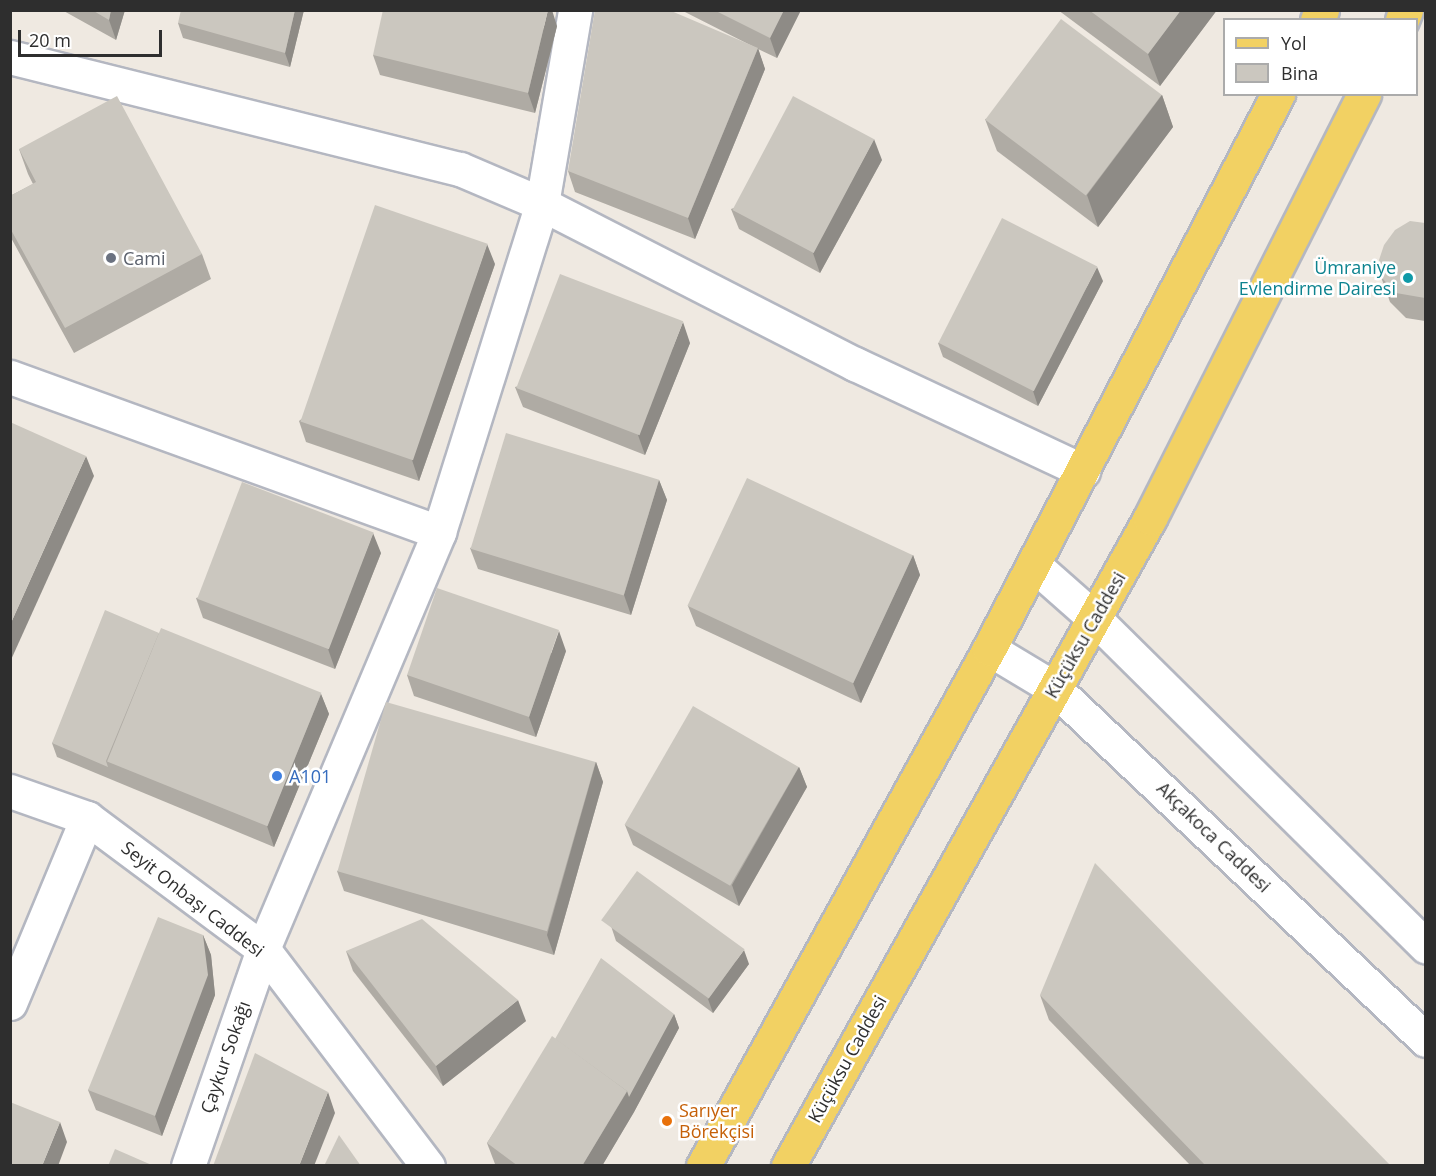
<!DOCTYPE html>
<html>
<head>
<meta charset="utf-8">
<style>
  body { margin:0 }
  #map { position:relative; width:1436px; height:1176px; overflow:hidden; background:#efe9e1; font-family:"Open Sans",sans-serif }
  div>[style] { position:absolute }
  .roads { filter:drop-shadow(2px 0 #b4b7c1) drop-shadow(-2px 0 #b4b7c1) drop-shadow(0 2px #b4b7c1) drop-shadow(0 -2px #b4b7c1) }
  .minor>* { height:33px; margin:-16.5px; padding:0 16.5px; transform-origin:16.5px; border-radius:16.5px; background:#fff }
  .tertiary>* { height:33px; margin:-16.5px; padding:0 16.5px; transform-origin:16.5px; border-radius:16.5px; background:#fff }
  .primary>* { height:33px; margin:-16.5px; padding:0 16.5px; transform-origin:16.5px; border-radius:16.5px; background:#f2d163 }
  .wall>* { inset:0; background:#afaba4 }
  .shaded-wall>* { inset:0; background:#8e8b86 }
  .building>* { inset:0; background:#cbc7bf; transform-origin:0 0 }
  .dots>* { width:16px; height:16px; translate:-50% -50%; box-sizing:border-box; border:3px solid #fff; border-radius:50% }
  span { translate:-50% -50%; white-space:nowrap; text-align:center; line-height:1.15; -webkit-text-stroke:5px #fff; paint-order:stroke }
  .worship-label { font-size:18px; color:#5b616d }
  .left { translate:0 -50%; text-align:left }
  .culture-label { font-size:18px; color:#0d838f }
  .right { translate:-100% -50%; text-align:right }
  .street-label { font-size:18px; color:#2e2e2e }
  .shop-label { font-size:18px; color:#366cbe }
  .food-label { font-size:18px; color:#c56008 }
  .frame { position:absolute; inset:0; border:12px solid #2e2e2e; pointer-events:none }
  .legend { position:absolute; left:1223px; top:18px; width:195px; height:78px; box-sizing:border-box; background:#fff; border:2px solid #ababab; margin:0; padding:8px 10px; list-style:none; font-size:18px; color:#2e2e2e }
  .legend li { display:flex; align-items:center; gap:12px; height:30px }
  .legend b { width:30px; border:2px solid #ababab }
  .scale { position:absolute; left:18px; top:30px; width:144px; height:27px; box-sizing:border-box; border:3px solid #2e2e2e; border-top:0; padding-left:8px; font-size:18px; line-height:21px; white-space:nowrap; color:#2e2e2e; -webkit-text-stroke:4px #fff; paint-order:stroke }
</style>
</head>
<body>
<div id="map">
  <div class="roads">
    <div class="minor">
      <div style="left:10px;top:57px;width:464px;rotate:14deg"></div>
      <div style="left:460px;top:169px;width:89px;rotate:23.1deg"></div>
      <div style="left:542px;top:204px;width:352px;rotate:27.1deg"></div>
      <div style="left:855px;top:364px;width:252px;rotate:25.1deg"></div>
      <div style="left:10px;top:377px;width:456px;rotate:19.9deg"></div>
      <div style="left:10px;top:791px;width:82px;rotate:19.3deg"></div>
      <div style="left:87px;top:818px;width:219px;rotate:36.7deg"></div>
      <div style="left:263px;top:949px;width:273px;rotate:52.8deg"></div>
      <div style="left:10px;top:1003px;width:200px;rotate:-67.4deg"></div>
      <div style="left:188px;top:1166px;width:230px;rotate:-70.9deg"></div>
      <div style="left:263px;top:949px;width:453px;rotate:-67.1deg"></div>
      <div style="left:439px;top:532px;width:344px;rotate:-72.6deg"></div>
      <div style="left:542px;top:204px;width:197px;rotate:-80.3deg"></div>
    </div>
    <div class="tertiary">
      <div style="left:1034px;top:565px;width:80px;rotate:41.5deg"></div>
      <div style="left:1094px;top:618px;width:467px;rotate:44.7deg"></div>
      <div style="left:989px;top:649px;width:76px;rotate:31deg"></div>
      <div style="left:1054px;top:688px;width:512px;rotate:43.42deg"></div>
    </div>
    <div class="primary">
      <div style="left:1317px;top:20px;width:11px;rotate:-63deg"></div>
      <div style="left:1402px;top:20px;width:11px;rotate:-68deg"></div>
      <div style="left:703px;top:1166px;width:591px;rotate:-61.05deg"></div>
      <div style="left:989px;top:649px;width:626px;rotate:-62.49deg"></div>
      <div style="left:788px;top:1166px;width:742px;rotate:-60.81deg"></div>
      <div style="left:1150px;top:518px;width:475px;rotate:-63.2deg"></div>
    </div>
  </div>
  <div class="wall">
    <div style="clip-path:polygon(62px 10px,125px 10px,116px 40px)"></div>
    <div style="clip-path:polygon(304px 10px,290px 67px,183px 38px,178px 23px)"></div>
    <div style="clip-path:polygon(681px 10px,801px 10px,777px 58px,758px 49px,765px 69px,695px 239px,575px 192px,568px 171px,754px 47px)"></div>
    <div style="clip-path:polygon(1058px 10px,1217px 10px,1160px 86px)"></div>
    <div style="clip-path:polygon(557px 26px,535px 113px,380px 75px,373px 55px)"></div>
    <div style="clip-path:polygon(1162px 95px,1173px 127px,1098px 227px,997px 151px,985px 119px)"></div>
    <div style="clip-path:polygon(19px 149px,202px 254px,211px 279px,74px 353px,10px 236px,10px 196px,33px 184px,28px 174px)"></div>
    <div style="clip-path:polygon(882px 160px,820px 273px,739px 229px,731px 209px)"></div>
    <div style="clip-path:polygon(1425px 223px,1425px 321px,1406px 318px,1390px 302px,1381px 277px)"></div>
    <div style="clip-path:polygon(495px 264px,419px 481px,306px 442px,299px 421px)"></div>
    <div style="clip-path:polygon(1103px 281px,1038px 406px,943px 357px,938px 343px)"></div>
    <div style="clip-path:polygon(690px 343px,645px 455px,523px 407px,515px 387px)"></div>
    <div style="clip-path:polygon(659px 480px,667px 500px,631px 615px,478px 569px,470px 548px)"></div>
    <div style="clip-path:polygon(381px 553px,335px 669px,203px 618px,196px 598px)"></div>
    <div style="clip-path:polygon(913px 555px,920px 575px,861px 703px,696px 626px,688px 606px)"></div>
    <div style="clip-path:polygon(159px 633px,321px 694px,329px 714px,274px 847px,57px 757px,52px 743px)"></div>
    <div style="clip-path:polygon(566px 651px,536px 737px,414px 696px,407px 675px)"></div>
    <div style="clip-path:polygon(596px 762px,603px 782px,554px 955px,344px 891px,337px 871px)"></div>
    <div style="clip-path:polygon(799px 767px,807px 787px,739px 906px,633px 845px,625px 825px)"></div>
    <div style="clip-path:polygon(611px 926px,749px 964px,713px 1013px,616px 941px)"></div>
    <div style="clip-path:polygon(203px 935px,211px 955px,215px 995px,162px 1136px,96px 1110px,88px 1090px)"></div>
    <div style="clip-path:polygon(346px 951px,526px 1021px,443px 1086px,353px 971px)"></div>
    <div style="clip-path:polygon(1040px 995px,1391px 1166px,1191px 1166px,1049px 1020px)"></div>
    <div style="clip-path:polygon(674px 1014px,679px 1028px,634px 1112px,602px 1166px,497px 1166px,495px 1164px,487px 1143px,555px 1039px)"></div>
  </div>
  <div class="shaded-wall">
    <div style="clip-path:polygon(111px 10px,125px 10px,116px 40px,109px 20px)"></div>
    <div style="clip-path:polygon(295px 10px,304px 10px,290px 67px,285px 53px)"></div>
    <div style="clip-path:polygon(548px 10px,552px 10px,557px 26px,535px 113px,528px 93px)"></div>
    <div style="clip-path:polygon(784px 10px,801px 10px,777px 58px,770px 38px)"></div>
    <div style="clip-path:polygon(1181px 10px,1217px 10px,1160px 86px,1148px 54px)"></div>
    <div style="clip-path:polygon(758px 48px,765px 69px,695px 239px,688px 218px)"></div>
    <div style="clip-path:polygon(1162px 95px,1173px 127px,1098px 227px,1087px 195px)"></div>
    <div style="clip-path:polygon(874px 139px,882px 160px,820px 273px,813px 253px)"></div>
    <div style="clip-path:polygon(487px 244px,495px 264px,419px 481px,412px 460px)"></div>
    <div style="clip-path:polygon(1097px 267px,1103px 281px,1038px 406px,1033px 391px)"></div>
    <div style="clip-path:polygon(683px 322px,690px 343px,645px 455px,638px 435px)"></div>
    <div style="clip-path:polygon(86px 456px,94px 476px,10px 662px,10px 625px)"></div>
    <div style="clip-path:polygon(659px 480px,667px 500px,631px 615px,624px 595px)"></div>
    <div style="clip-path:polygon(373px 533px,381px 553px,335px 669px,328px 649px)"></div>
    <div style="clip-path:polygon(913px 555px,920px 575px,861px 703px,853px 683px)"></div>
    <div style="clip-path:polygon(559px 631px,566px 651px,536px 737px,529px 717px)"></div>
    <div style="clip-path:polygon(321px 694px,329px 714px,274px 847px,267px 826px)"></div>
    <div style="clip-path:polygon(596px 762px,603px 782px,554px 955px,547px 935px)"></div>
    <div style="clip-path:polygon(799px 767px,807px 787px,739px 906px,732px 885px)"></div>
    <div style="clip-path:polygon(203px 935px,211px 955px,215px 995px,162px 1136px,155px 1116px)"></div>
    <div style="clip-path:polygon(744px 950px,749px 964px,713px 1013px,708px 999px)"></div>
    <div style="clip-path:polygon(518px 1000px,526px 1021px,443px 1086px,436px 1066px)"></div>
    <div style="clip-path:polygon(674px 1014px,679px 1028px,634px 1112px,602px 1166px,582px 1166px)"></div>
    <div style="clip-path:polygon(328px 1092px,335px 1113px,314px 1166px,299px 1166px)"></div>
    <div style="clip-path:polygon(60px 1122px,67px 1142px,58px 1166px,42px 1166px)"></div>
  </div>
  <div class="building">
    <div style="clip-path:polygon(92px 10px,111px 10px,109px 20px)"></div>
    <div style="clip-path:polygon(181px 10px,295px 10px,285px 53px,178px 23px)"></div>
    <div style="clip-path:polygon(383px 10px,548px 10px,528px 93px,373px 55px)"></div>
    <div style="clip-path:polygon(595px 10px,669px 10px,758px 48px,688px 218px,568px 171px)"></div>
    <div style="clip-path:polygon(714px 10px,784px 10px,770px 38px)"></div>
    <div style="clip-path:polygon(1089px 10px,1181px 10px,1148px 54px)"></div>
    <div style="left:1061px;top:19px;width:126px;height:126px;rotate:37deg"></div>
    <div style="clip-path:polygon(117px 96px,202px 254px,65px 328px,10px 228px,10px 196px,36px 182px,19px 149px)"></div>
    <div style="left:793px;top:96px;width:92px;height:129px;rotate:28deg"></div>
    <div style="left:375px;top:205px;width:119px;height:229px;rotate:19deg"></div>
    <div style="left:1002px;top:218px;width:107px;height:140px;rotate:27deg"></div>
    <div style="clip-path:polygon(1410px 221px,1425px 223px,1425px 298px,1396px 293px,1381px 277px,1379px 260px,1384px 245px,1395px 230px)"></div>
    <div style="left:560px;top:274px;width:132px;height:122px;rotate:21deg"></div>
    <div style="clip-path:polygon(10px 422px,86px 456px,10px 625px)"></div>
    <div style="left:506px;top:433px;width:160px;height:121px;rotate:17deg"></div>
    <div style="left:747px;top:478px;width:183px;height:141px;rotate:25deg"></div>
    <div style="left:242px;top:482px;width:141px;height:125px;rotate:21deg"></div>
    <div style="left:437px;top:588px;width:129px;height:92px;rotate:19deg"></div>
    <div style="clip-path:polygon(105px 610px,159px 633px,106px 761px,108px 767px,52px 743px)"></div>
    <div style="left:161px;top:628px;width:173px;height:144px;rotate:22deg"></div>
    <div style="left:386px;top:702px;width:218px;height:176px;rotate:16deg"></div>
    <div style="left:693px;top:706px;width:122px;height:137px;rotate:30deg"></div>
    <div style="clip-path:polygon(1095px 863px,1391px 1166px,1206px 1166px,1040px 995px)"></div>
    <div style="left:637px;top:871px;width:133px;height:61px;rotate:36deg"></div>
    <div style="clip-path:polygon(158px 917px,203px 935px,208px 975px,155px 1116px,88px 1090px)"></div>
    <div style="clip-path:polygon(422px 919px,518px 1000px,436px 1066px,346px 951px)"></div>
    <div style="clip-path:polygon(601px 958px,674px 1014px,629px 1097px,627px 1091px,555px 1039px)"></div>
    <div style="clip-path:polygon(552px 1036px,627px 1091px,582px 1166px,518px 1166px,487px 1143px)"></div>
    <div style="clip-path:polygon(255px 1053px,328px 1092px,299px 1166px,213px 1166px)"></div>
    <div style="clip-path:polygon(10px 1102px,60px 1122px,42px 1166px,10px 1166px)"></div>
    <div style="clip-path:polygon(339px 1135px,361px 1166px,324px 1166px)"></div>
    <div style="clip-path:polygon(115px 1149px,154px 1166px,108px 1166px)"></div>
  </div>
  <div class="dots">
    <div style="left:111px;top:258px;background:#6b7280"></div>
    <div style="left:1408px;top:278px;background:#0f9aa8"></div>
    <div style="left:277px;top:776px;background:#3f7fe0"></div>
    <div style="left:667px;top:1121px;background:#e8710a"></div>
  </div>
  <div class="worship-label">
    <span class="left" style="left:123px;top:258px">Cami</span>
  </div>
  <div class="culture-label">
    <span class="right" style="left:1396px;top:278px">Ümraniye<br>Evlendirme Dairesi</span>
  </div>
  <div class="street-label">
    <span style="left:1085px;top:635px;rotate:-60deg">Küçüksu Caddesi</span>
    <span style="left:1214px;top:837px;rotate:44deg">Akçakoca Caddesi</span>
    <span style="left:193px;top:899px;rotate:38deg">Seyit Onbaşı Caddesi</span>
    <span style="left:225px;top:1057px;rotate:-71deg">Çaykur Sokağı</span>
    <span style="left:847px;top:1059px;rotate:-61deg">Küçüksu Caddesi</span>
  </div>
  <div class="shop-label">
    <span class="left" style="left:289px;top:776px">A101</span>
  </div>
  <div class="food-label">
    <span class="left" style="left:679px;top:1121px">Sarıyer<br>Börekçisi</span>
  </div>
  <div class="frame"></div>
  <ul class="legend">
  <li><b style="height:8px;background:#f2d163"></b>Yol</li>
  <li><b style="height:16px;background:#cbc7bf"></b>Bina</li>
  </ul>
  <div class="scale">20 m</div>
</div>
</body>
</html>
